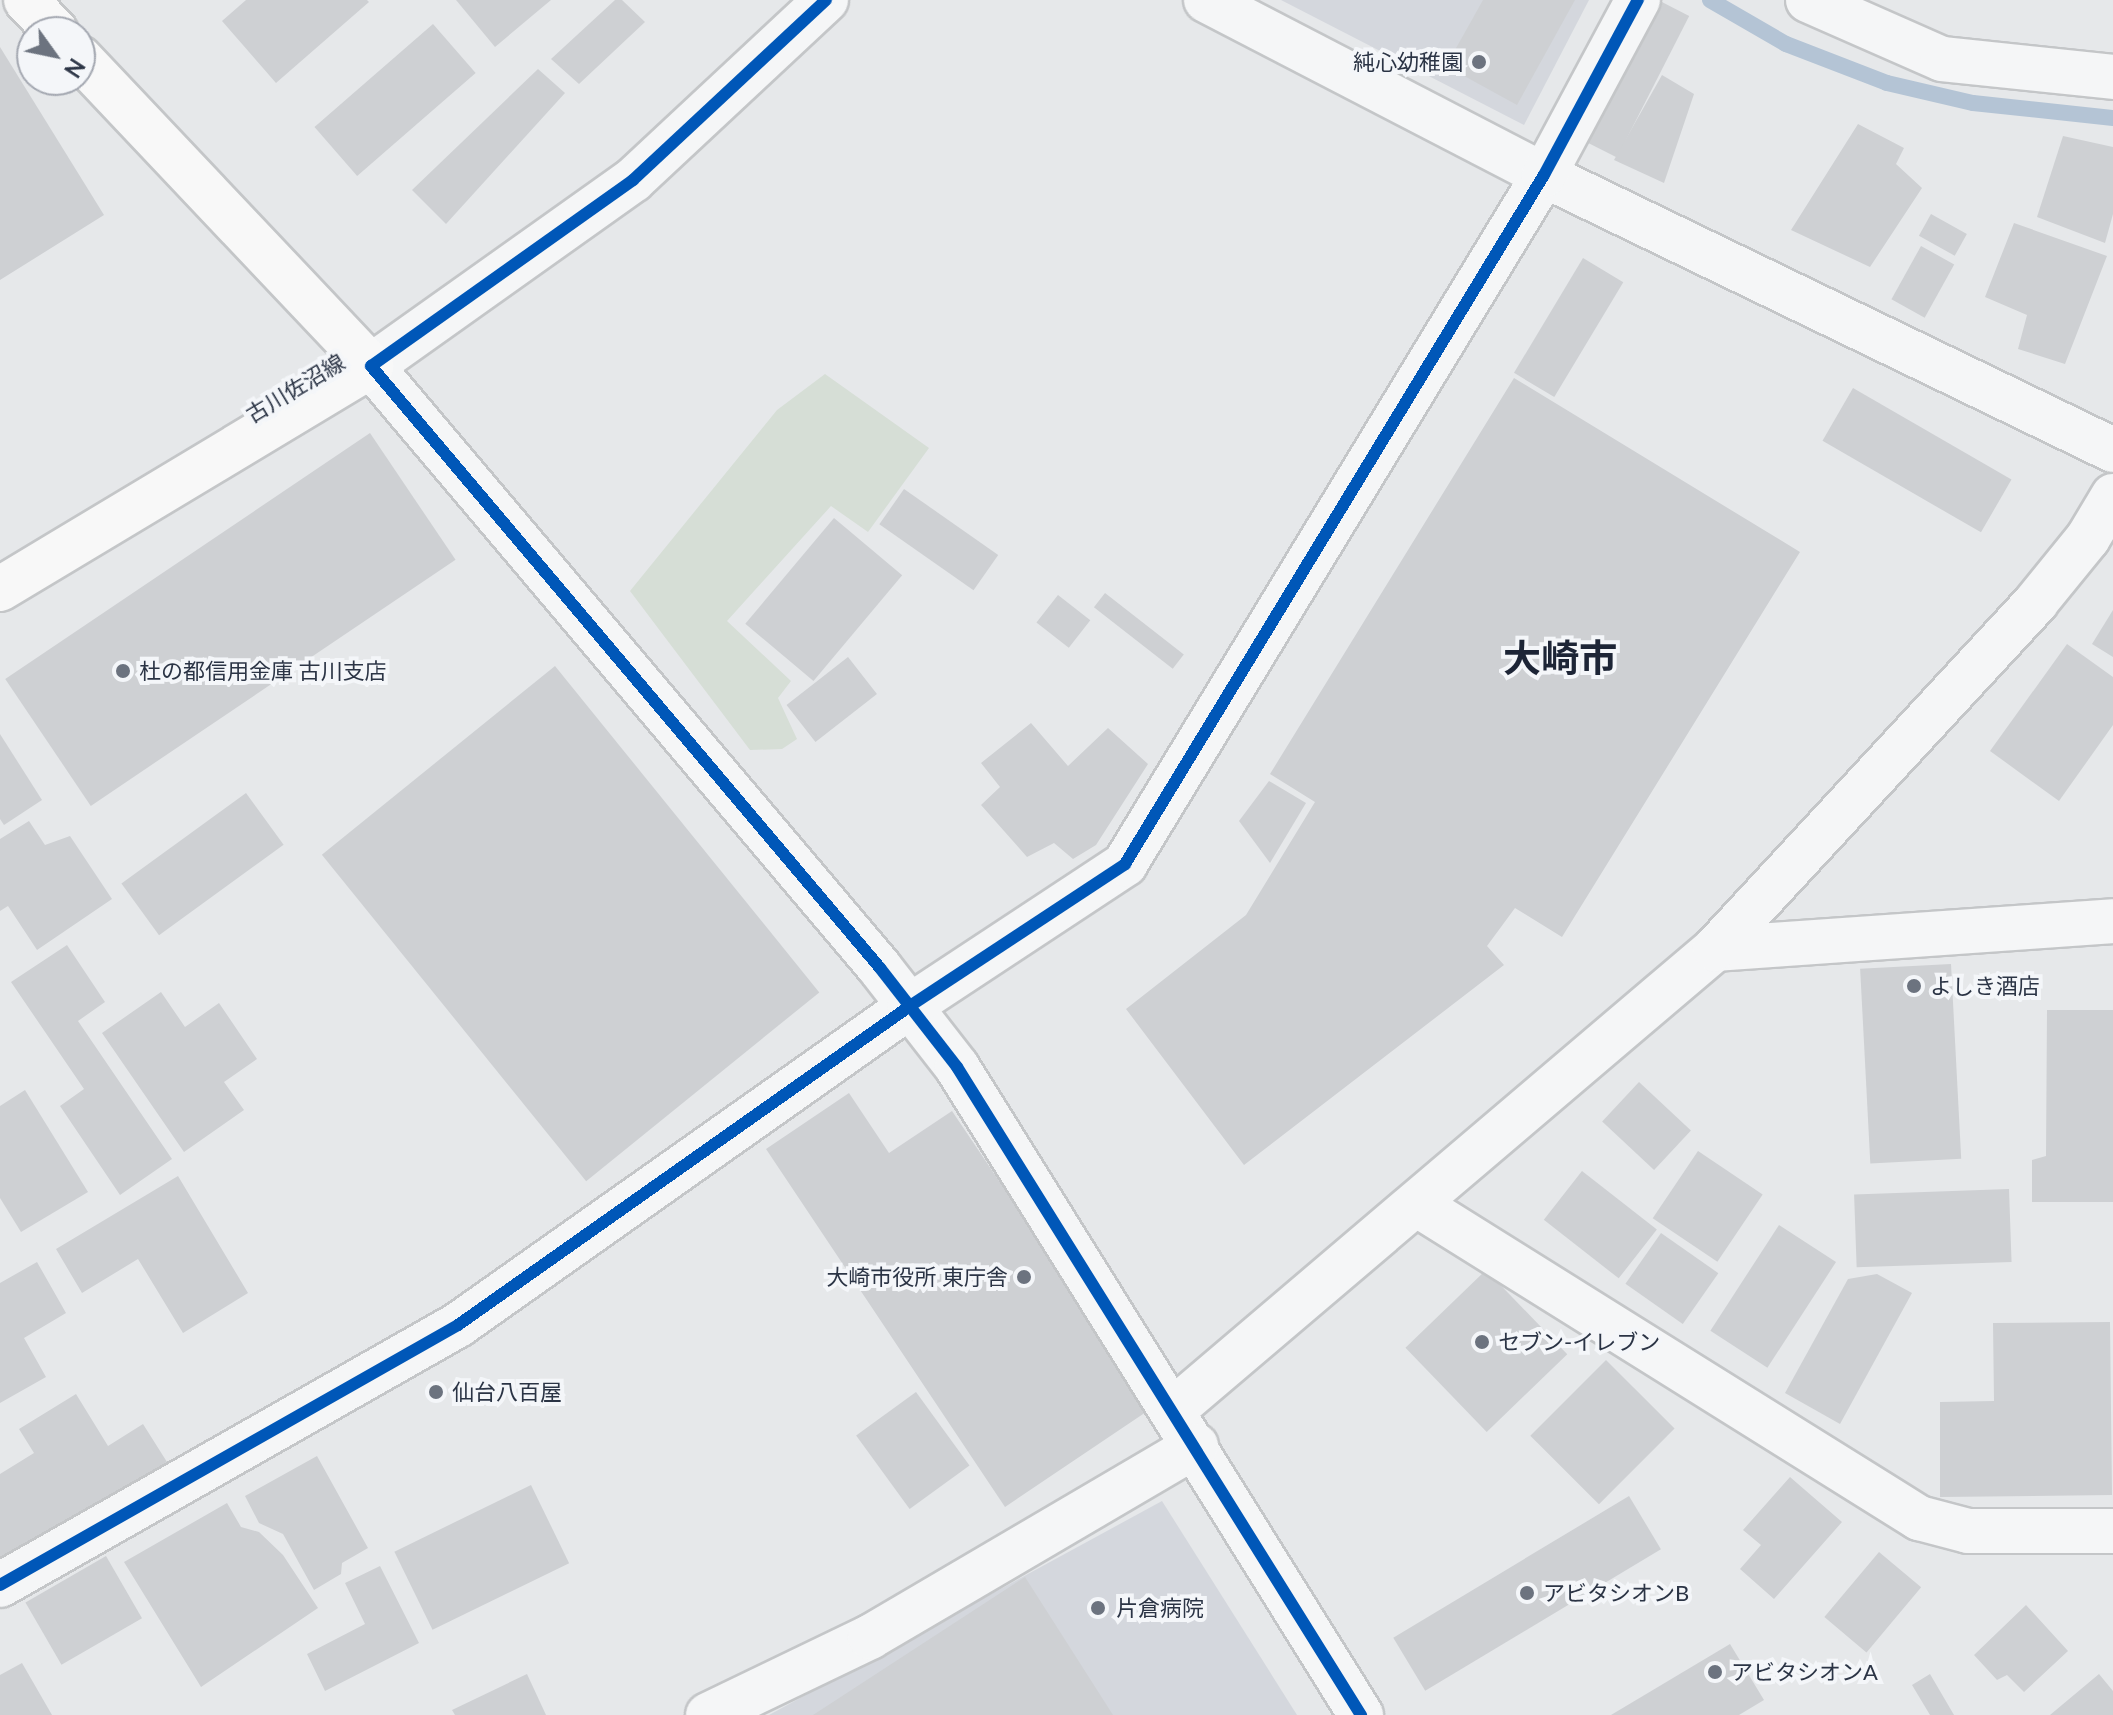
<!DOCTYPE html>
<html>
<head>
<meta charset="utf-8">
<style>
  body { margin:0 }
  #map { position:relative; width:2113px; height:1715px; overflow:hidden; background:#e6e8ea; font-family:Lato,"Noto Sans JP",sans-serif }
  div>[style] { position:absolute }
  .built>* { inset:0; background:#d4d7dd }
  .green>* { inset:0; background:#d6ded6 }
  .stream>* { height:16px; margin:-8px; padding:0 8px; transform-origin:8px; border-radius:8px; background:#b4c4d5 }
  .building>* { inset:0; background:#ced0d3; transform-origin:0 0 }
  .roads { filter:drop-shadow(2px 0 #c4c6c8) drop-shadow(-2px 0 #c4c6c8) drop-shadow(0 2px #c4c6c8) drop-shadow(0 -2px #c4c6c8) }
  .minor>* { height:44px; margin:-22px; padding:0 22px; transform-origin:22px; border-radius:22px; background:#f5f6f7 }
  .major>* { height:44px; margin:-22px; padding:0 22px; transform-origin:22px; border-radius:22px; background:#f8f8f8 }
  .cycleway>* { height:12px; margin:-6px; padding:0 6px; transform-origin:6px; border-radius:6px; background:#0057b8 }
  .dots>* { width:22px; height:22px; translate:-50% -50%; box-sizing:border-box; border:4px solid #f4f6f9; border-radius:50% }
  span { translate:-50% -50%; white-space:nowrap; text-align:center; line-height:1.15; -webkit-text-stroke:8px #f4f6f9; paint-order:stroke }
  .poi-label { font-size:22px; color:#2b3445 }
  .right { translate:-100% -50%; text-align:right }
  .left { translate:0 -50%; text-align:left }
  .street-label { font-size:22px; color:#2b3445 }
  .town-label { font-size:38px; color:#1d2536; font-weight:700 }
  .north { position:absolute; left:16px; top:16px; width:80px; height:80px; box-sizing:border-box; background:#f4f6f9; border:2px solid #a4a8b1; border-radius:50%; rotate:123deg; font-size:22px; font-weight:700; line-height:32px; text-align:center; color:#2b3445 }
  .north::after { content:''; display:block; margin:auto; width:28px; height:36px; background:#6c737f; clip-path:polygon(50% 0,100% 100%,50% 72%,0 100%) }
</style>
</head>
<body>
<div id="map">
  <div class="built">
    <div style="clip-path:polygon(1281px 0,1589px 0,1524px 125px)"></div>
    <div style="clip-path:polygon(1162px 1501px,1297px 1715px,769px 1715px)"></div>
  </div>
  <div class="green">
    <div style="clip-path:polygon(825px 374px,929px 448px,868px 532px,831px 506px,727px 621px,791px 681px,778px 698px,797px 739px,782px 749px,750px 750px,630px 591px,777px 410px)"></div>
  </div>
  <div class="stream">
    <div style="left:1710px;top:0;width:88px;rotate:30.1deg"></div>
    <div style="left:1786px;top:44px;width:108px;rotate:21.1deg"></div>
    <div style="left:1887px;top:83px;width:88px;rotate:13.1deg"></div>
    <div style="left:1973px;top:103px;width:141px;rotate:6.1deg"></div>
  </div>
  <div class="building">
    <div style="clip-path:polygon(246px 0,367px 0,369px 2px,276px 83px,222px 21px)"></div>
    <div style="clip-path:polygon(456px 0,551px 0,495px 47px)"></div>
    <div style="clip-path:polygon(615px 0,622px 0,645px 22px,579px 84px,551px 59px)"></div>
    <div style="clip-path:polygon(1483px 0,1575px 0,1517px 105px,1446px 66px)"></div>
    <div style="left:1658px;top:0;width:35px;height:159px;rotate:27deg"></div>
    <div style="left:433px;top:24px;width:65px;height:157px;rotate:49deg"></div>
    <div style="clip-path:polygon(0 47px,104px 215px,0 280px)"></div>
    <div style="clip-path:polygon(538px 69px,565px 93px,446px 224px,412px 190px)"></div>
    <div style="clip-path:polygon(1662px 75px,1694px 94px,1664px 183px,1614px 160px)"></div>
    <div style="clip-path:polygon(1858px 124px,1904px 148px,1896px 164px,1922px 188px,1870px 267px,1791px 230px)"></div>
    <div style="clip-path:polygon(2063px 136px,2113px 147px,2113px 214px,2105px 243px,2037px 217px)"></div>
    <div style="left:1931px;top:214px;width:41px;height:25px;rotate:29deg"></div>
    <div style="clip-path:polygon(2014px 223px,2107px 256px,2065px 364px,2018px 349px,2027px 315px,1985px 297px)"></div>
    <div style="left:1921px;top:246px;width:38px;height:61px;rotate:29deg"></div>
    <div style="left:1583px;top:258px;width:47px;height:134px;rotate:31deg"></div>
    <div style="clip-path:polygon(1514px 378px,1800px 552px,1562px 937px,1515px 908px,1487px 946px,1504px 965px,1244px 1165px,1126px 1009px,1246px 915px,1315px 802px,1270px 774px)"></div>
    <div style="left:1853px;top:388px;width:183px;height:61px;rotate:30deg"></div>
    <div style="left:370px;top:433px;width:153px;height:440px;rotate:56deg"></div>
    <div style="left:904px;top:489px;width:115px;height:43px;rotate:35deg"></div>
    <div style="left:834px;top:518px;width:89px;height:138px;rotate:40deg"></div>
    <div style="left:1105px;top:593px;width:100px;height:18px;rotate:38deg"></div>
    <div style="left:1058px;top:595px;width:41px;height:35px;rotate:38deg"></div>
    <div style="clip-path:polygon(2113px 610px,2113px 657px,2092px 644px)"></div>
    <div style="clip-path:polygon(2067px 644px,2113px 677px,2113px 725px,2059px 801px,1990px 751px)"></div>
    <div style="left:848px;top:657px;width:47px;height:78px;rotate:52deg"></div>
    <div style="left:555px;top:666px;width:420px;height:300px;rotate:51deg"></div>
    <div style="clip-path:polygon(1031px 723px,1068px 766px,1108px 728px,1148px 764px,1096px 845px,1073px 859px,1054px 843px,1027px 857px,981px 805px,1000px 787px,981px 763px)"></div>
    <div style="clip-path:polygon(0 734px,42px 800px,4px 825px,0 819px)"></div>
    <div style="clip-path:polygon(1269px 781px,1306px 803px,1270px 863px,1239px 821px)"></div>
    <div style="left:246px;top:793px;width:64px;height:154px;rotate:54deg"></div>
    <div style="clip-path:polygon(29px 821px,45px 845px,70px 836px,112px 899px,37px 950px,8px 906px,0 911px,0 839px)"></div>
    <div style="clip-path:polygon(67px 945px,105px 1002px,78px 1021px,172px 1159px,120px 1195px,60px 1106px,84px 1089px,11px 982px)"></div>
    <div style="left:1951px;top:964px;width:195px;height:91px;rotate:87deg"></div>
    <div style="clip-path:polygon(161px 992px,185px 1027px,219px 1003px,257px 1059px,224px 1082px,244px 1110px,184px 1152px,102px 1033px)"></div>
    <div style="clip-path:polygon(2047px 1010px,2113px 1010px,2113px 1202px,2032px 1202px,2032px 1160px,2046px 1156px)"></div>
    <div style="left:1639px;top:1082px;width:71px;height:54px;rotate:43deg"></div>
    <div style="clip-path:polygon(25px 1090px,88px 1192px,21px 1232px,0 1198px,0 1106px)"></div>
    <div style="clip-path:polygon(849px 1093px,889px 1153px,952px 1111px,1152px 1408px,1005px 1507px,766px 1149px)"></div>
    <div style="left:1698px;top:1151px;width:78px;height:81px;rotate:34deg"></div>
    <div style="left:1582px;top:1171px;width:95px;height:62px;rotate:38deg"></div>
    <div style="clip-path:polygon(178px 1176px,248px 1293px,183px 1333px,138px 1259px,82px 1293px,56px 1249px)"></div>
    <div style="left:2009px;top:1189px;width:73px;height:155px;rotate:88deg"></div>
    <div style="left:1779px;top:1225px;width:68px;height:126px;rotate:33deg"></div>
    <div style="left:1661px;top:1233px;width:70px;height:62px;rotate:35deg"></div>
    <div style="clip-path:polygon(37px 1262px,66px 1313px,24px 1338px,46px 1377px,0 1403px,0 1283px)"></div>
    <div style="left:1486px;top:1270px;width:117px;height:112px;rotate:46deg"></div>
    <div style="clip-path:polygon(1877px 1274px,1912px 1293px,1840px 1424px,1785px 1393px,1848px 1279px)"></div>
    <div style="clip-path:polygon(2110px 1322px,2112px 1495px,1940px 1497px,1940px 1402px,1994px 1401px,1993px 1323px)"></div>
    <div style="left:1606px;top:1360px;width:97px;height:107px;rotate:45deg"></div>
    <div style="left:916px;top:1392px;width:91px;height:74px;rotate:54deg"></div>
    <div style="clip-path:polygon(76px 1394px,108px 1446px,143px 1424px,167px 1462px,0 1564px,0 1474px,34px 1453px,19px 1429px)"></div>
    <div style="clip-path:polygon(317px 1456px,368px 1548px,342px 1563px,341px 1574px,314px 1590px,283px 1534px,259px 1523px,245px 1496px)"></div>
    <div style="clip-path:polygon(1790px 1477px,1842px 1522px,1774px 1599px,1740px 1569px,1761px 1545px,1743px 1530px)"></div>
    <div style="left:531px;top:1485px;width:87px;height:152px;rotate:64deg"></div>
    <div style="left:1629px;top:1496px;width:62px;height:275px;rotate:59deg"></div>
    <div style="clip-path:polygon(227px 1503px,241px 1527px,259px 1532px,283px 1555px,318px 1608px,201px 1687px,124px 1562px)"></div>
    <div style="left:1879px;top:1552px;width:55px;height:85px;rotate:40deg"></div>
    <div style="left:106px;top:1556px;width:72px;height:93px;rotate:60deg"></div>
    <div style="clip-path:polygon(380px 1566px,419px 1643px,325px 1691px,307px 1654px,365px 1624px,345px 1583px)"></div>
    <div style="clip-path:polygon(1025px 1577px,1113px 1715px,813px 1715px)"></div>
    <div style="clip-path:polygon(2026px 1605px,2068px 1651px,2024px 1692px,2007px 1675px,1997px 1680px,1974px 1655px)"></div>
    <div style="clip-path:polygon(1730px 1644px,1764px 1700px,1739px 1715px,1611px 1715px)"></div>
    <div style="clip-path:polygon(22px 1663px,52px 1715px,0 1715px,0 1675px)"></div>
    <div style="clip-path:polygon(527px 1674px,546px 1715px,455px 1715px,452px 1710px)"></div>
    <div style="clip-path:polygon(1930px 1674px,1954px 1715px,1930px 1715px,1912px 1685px)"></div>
    <div style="clip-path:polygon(2099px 1674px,2113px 1691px,2113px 1715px,2050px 1715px)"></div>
  </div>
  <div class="roads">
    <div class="minor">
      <div style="left:826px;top:0;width:264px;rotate:137deg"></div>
      <div style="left:633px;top:180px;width:321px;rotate:144.6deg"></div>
      <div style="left:371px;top:366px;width:788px;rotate:49.78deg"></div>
      <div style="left:880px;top:968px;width:125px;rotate:52.1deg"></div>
      <div style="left:957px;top:1067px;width:764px;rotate:58.06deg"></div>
      <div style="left:1206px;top:0;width:381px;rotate:27.4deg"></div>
      <div style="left:1544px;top:175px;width:632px;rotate:25.79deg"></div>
      <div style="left:1808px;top:0;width:146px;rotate:23.8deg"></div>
      <div style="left:1942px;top:59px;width:172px;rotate:6deg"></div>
      <div style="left:1715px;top:949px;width:399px;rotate:-4deg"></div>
      <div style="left:1418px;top:1205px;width:591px;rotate:32deg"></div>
      <div style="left:1919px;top:1518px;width:51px;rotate:14.9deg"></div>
      <div style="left:1968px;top:1531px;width:145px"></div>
      <div style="left:1173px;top:1410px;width:712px;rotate:-40.38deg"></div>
      <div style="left:1715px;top:949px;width:473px;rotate:-47.2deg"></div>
      <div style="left:2036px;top:602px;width:82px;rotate:-50.9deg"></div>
      <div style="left:2088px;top:538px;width:49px;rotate:-59.2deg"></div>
      <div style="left:0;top:1585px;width:527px;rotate:-29.58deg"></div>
      <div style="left:458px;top:1325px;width:553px;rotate:-35.21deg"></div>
      <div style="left:910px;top:1006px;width:258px;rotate:-33.4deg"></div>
      <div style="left:1125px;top:864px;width:806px;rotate:-58.7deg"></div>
      <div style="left:1544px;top:175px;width:199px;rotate:-61.8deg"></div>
      <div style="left:708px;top:1715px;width:180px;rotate:-25.7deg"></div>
      <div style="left:870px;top:1637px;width:378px;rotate:-30.4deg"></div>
    </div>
    <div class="major">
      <div style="left:26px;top:0;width:44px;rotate:46.8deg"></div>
      <div style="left:0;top:589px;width:433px;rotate:-31deg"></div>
      <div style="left:371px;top:366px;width:424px;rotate:-133.4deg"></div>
    </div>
  </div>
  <div class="cycleway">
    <div style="left:826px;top:0;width:264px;rotate:137deg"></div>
    <div style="left:633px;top:180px;width:321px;rotate:144.6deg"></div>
    <div style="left:371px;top:366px;width:788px;rotate:49.78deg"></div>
    <div style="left:880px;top:968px;width:125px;rotate:52.1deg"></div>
    <div style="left:957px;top:1067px;width:764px;rotate:58.06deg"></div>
    <div style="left:0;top:1585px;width:527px;rotate:-29.58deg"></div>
    <div style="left:458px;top:1325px;width:553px;rotate:-35.21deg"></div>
    <div style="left:910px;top:1006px;width:258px;rotate:-33.4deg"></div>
    <div style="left:1125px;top:864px;width:806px;rotate:-58.7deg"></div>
    <div style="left:1544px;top:175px;width:199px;rotate:-61.8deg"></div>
  </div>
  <div class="dots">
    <div style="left:1479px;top:62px;background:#6c737f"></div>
    <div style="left:123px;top:671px;background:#6c737f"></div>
    <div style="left:1914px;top:986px;background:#6c737f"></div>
    <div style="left:1024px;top:1277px;background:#6c737f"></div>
    <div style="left:1482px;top:1342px;background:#6c737f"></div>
    <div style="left:436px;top:1392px;background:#6c737f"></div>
    <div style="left:1527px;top:1593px;background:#6c737f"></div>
    <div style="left:1098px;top:1608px;background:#6c737f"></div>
    <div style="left:1715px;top:1672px;background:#6c737f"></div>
  </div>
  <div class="poi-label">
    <span class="right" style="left:1463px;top:62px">純心幼稚園</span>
    <span class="left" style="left:139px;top:671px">杜の都信用金庫 古川支店</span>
    <span class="left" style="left:1930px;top:986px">よしき酒店</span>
    <span class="right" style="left:1008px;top:1277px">大崎市役所 東庁舎</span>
    <span class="left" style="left:1498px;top:1342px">セブン-イレブン</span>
    <span class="left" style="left:452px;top:1392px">仙台八百屋</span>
    <span class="left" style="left:1543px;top:1593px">アビタシオンB</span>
    <span class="left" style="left:1116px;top:1608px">片倉病院</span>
    <span class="left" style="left:1731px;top:1672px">アビタシオンA</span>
  </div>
  <div class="street-label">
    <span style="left:295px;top:388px;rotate:-31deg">古川佐沼線</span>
  </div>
  <div class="town-label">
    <span style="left:1560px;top:658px">大崎市</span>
  </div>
  <div class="north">N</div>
</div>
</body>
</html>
